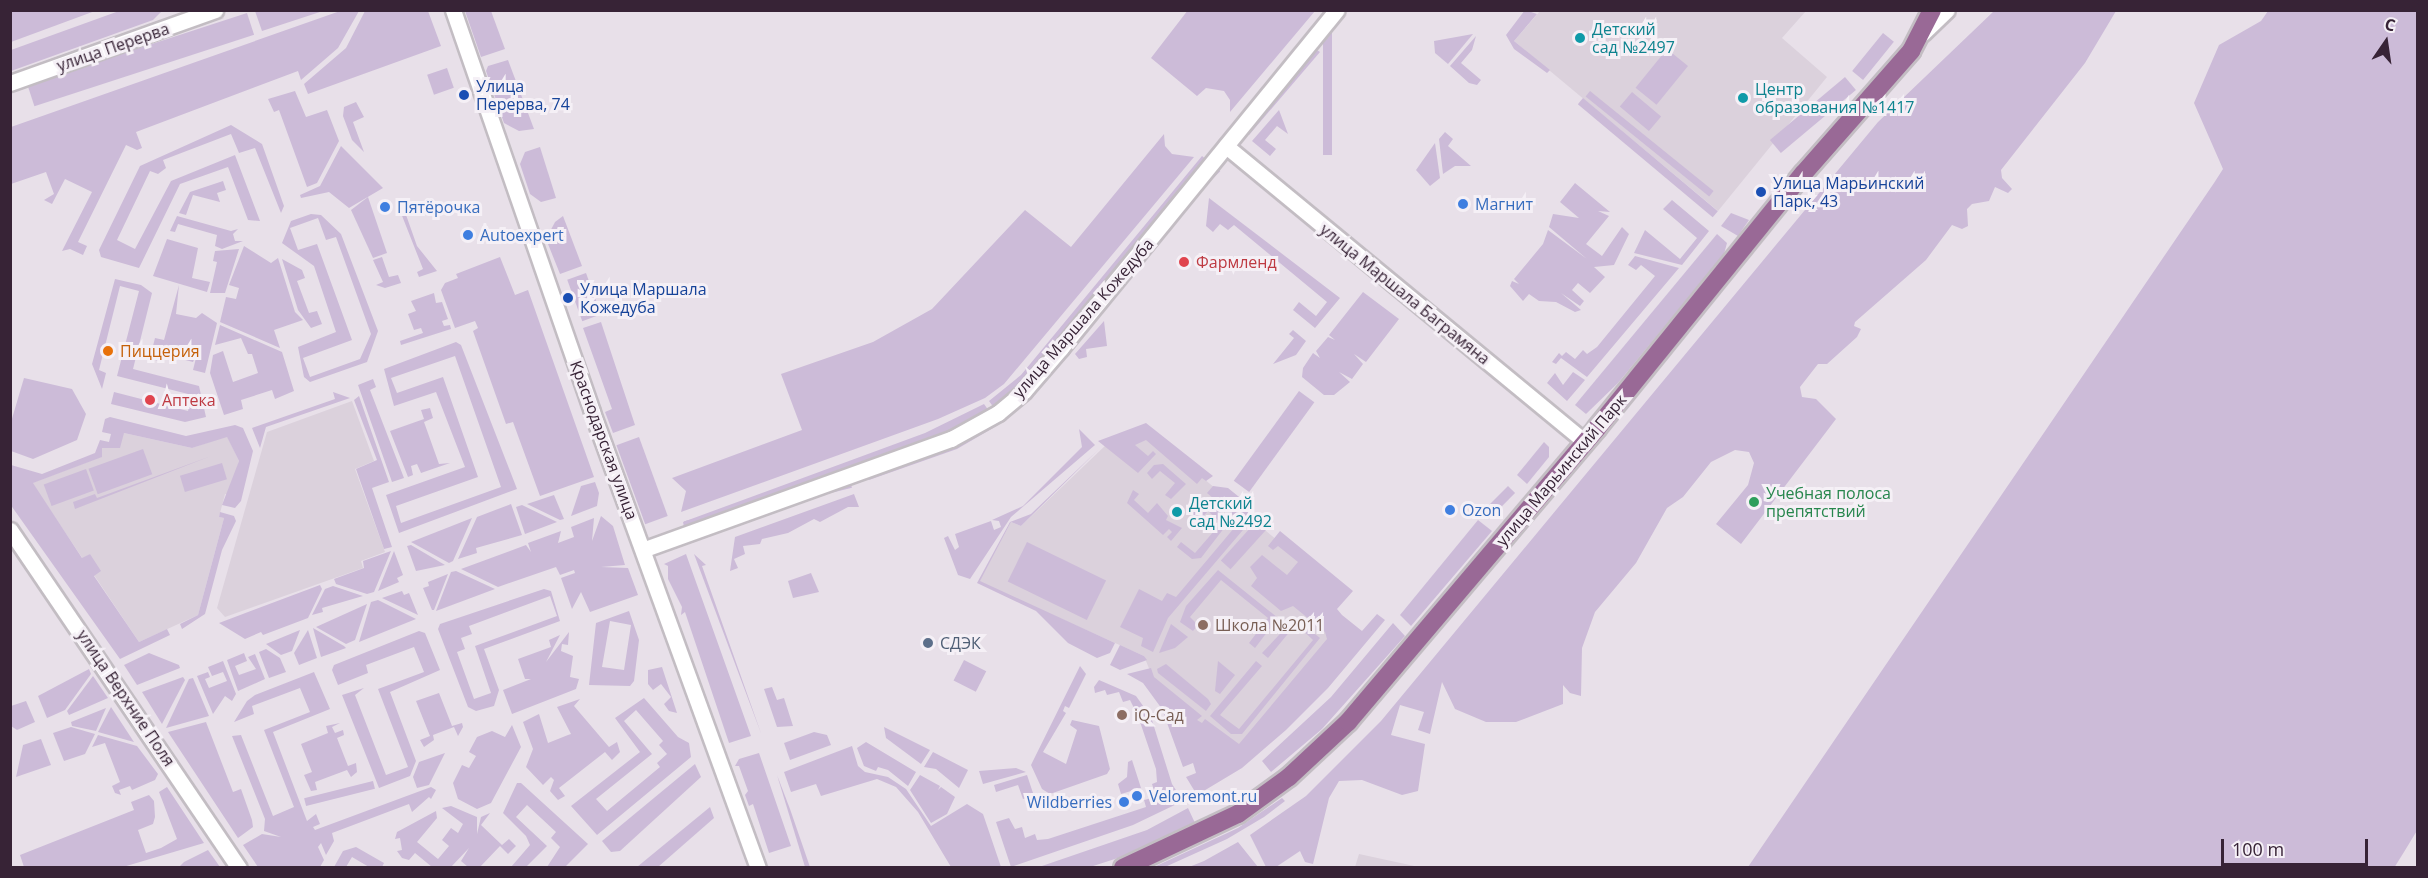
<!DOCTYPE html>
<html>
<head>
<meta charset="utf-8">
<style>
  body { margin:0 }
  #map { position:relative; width:2428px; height:878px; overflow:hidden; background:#e8e0e9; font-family:"Open Sans",sans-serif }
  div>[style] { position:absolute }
  .built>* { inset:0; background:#dbd1dc }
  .green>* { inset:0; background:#ccbbd8; transform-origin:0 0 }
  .roads { filter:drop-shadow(2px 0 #c3bdc3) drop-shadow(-2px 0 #c3bdc3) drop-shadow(0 2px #c3bdc3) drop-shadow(0 -2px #c3bdc3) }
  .minor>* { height:15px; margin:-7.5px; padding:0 7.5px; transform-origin:7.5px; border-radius:7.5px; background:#fff }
  .major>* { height:18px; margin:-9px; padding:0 9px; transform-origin:9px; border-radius:9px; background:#996996 }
  .dots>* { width:16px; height:16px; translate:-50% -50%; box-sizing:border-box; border:3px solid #f5f0f6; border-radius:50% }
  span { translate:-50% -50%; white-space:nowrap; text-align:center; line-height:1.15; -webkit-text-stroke:6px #f5f0f6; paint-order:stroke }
  .culture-label { font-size:16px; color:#0d838f }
  .left { translate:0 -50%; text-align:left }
  .street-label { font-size:16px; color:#372336 }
  .transit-label { font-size:16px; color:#164399 }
  .shop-label { font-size:16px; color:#366cbe }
  .right { translate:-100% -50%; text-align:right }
  .health-label { font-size:16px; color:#be3a42 }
  .food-label { font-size:16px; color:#c56008 }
  .leisure-label { font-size:16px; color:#27864d }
  .education-label { font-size:16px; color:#785e54 }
  .service-label { font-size:16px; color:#4e5e75 }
  .frame { position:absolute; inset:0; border:12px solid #372336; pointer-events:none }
  .north { position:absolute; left:2356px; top:12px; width:60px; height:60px; -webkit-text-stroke:4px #f5f0f6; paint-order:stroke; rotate:13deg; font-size:16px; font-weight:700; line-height:24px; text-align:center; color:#372336 }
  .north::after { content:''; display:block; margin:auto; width:21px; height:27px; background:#372336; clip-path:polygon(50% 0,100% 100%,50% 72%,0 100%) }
  .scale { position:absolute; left:2221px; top:839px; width:147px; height:27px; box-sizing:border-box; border:3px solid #372336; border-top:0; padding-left:8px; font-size:18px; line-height:21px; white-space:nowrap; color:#372336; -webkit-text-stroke:4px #f5f0f6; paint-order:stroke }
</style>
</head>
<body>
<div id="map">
  <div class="built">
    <div style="clip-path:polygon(1540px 11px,1806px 11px,1782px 38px,1827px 77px,1718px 211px,1514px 41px)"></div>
    <div style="clip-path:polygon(352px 401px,374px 461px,355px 469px,385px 552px,361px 561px,363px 568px,225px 617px,217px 608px,267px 432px)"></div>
    <div style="clip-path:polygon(124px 433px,192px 448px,227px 436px,239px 461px,229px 495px,225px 494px,219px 517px,224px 518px,198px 615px,139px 642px,94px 575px,90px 554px,83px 559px,32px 483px,101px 457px,102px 448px)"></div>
    <div style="clip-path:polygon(1153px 436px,1310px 568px,1352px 645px,1235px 759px,1181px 748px,1144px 656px,979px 582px,1011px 522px,1021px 526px,1107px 444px)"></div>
    <div style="clip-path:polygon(1359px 854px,1419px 867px,1355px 867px)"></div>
  </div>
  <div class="green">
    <div style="clip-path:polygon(11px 10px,95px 10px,95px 11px,11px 42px)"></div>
    <div style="clip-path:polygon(343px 10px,359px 11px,338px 48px,301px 80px,298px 71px,136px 132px,142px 148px,137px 150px,126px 145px,78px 242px,87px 246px,83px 255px,70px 249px,62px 251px,92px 192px,65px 179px,52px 204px,44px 200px,54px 194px,46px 172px,11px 184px,11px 127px)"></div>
    <div style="clip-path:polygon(1188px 10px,1315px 10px,1315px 11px,1230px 112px,1230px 100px,1224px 91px,1206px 88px,1197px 96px,1151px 58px)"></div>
    <div style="clip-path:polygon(1525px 10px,1537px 14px,1514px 41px,1550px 70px,1547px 73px,1514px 49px,1506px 35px)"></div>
    <div style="clip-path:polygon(119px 11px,162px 11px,153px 20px,11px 71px,11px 50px)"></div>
    <div style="clip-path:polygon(255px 11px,255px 10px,323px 11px,262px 31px)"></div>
    <div style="clip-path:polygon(365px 11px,428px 11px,441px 46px,308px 94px,304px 84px,346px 48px)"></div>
    <div style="clip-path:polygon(465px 11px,491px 11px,505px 49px,481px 57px)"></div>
    <div style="left:1323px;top:11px;width:9px;height:144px"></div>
    <div style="clip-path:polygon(1994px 11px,2116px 11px,2085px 63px,2001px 170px,2002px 178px,2012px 189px,2008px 193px,1995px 187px,1989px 201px,1972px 204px,1967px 209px,1968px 226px,1962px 229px,1952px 225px,1926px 260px,1855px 322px,1854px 326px,1861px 329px,1857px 337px,1827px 364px,1818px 364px,1800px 387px,1802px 397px,1816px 399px,1836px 419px,1741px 544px,1716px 524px,1748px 485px,1754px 463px,1749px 452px,1735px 450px,1711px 462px,1683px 497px,1667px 508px,1636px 563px,1595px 612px,1582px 648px,1581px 696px,1570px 693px,1563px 685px,1563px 704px,1516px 722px,1486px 722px,1455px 709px,1442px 682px,1430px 734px,1418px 730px,1424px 712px,1400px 705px,1391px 735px,1425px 744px,1418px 791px,1402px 795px,1362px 780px,1339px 781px,1329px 798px,1313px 864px,1305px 862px,1300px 851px,1276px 867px,1266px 867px,1250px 835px,1306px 796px,1381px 721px,1878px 122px)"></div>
    <div style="clip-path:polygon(2268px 11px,2417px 11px,2418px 829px,2404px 852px,2394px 868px,1748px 867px,2214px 183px,2223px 169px,2194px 103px,2219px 45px,2261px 21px)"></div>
    <div style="left:247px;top:13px;width:23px;height:231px;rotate:72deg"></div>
    <div style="left:1883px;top:33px;width:14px;height:49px;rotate:39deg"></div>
    <div style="clip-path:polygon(1473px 34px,1448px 64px,1435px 53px,1434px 41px)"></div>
    <div style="clip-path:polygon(1476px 36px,1472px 50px,1461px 63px,1481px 80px,1477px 85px,1469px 83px,1450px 66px)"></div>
    <div style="clip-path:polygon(1314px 48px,1320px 52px,1249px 135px,1246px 132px)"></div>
    <div style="left:1667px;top:49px;width:27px;height:50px;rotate:39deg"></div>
    <div style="clip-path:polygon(508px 60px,534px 129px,519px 131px,504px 123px,486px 71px,488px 66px)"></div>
    <div style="left:447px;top:68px;width:21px;height:21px;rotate:71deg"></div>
    <div style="left:1845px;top:77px;width:17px;height:98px;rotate:50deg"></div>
    <div style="clip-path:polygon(295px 91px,306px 117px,327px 110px,339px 141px,317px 183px,307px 187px,279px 110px,274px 112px,268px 99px)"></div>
    <div style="left:1590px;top:91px;width:159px;height:7px;rotate:39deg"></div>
    <div style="left:1632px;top:92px;width:38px;height:19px;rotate:40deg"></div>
    <div style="left:1583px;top:98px;width:176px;height:8px;rotate:40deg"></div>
    <div style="clip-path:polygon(356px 102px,364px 117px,353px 122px,364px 152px,352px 140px,343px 116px,344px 107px)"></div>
    <div style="clip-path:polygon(1279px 110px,1288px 134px,1277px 126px,1265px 140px,1276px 149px,1270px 156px,1252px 141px)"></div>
    <div style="clip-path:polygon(231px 125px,262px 144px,284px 206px,281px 213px,255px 148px,239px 153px,231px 134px,163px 160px,166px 168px,158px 174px,150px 171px,117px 240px,135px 249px,171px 181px,235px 155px,260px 221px,248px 220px,228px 167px,180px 184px,139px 268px,101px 257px,99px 250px,140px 166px)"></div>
    <div style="clip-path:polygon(1445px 132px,1453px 139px,1448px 146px,1471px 166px,1455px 166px,1443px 174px,1439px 139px)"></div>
    <div style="clip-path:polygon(1164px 134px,1165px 146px,1172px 154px,1194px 157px,1004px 384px,985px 398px,938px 419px,681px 512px,686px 491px,672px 478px,802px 430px,781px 374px,873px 342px,932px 309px,1025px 210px,1071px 247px)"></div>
    <div style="clip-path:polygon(1435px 143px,1440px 178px,1430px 186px,1416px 170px)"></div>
    <div style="clip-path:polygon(341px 146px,383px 188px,349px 208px,329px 192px,301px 198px,300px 195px,320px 186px)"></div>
    <div style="clip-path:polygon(540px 147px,556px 198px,541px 202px,530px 194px,520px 164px,525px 152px)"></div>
    <div style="clip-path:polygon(1202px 156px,1207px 160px,1051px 351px,994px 408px,989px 401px,1021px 375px)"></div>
    <div style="left:1216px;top:167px;width:6px;height:114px;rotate:45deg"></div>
    <div style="clip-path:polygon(223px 181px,226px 190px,217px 193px,220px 202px,193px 195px,186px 215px,179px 213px,190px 192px)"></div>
    <div style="clip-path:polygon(1575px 183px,1610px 212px,1598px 211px,1609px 216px,1586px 244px,1602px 256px,1622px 227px,1629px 234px,1614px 265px,1594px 267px,1605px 277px,1590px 293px,1578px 283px,1572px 290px,1584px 301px,1580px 306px,1561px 293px,1581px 310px,1575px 312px,1556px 302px,1539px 301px,1529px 294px,1523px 301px,1510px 286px,1512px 281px,1519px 284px,1514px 279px,1543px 244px,1548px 230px,1587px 259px,1549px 227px,1553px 214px,1579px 218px,1560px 202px)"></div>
    <div style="clip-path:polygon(368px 197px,387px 253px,373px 258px,351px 210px)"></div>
    <div style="clip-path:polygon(1209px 198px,1340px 298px,1315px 328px,1293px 310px,1299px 302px,1316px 316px,1327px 302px,1234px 225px,1228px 230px,1220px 224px,1213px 232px,1206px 226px)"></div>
    <div style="clip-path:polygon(1672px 200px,1709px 231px,1682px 265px,1634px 253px,1645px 230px,1680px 259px,1697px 238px,1663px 209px)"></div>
    <div style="clip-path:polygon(397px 203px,405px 212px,417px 246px,437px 271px,419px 277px,417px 272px,423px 269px)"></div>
    <div style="clip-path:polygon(1731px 213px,1749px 220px,1738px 236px,1721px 226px)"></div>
    <div style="clip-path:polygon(evenodd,311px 214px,321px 215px,341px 234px,378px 331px,367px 362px,310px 382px,304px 377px,298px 347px,336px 332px,314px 266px,282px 243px,291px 221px,311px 214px,318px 218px,326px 240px,336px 237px,371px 334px,360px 359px,310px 377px,303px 358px,352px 340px,317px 244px,298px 250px,290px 228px,318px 218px)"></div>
    <div style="clip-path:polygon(177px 216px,231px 231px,238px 229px,233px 234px,235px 241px,243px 241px,222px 249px,215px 246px,217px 235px,178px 224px,175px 232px,170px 231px)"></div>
    <div style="clip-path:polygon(563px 216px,582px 266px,560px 274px,546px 239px,555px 222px)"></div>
    <div style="clip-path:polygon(1717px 234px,1727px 243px,1724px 254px,1618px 383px,1586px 414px,1575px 405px)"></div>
    <div style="clip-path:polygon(167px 239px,198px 248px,192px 278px,210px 282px,207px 292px,153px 276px)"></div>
    <div style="clip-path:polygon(244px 246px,271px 263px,278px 258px,295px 312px,303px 320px,274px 330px,280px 348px,220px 322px,226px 297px,236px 299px,239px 288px,229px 285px)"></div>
    <div style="clip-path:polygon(239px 249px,225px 293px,210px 293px,217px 262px,213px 261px,215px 251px)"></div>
    <div style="clip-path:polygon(1635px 256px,1679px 268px,1587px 377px,1561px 358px,1556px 364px,1552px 362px,1559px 353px,1562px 356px,1566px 352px,1575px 359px,1583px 350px,1587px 354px,1597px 347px,1655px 276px,1641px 265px,1636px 270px,1628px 265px)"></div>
    <div style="clip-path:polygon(382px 257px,389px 277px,398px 275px,401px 283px,385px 288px,376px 285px,383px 282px,373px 260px)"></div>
    <div style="clip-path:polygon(500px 257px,515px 295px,528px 290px,594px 477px,540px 496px,513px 422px,506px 424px,473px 331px,478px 328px,475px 321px,455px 328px,441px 290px,445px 283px,458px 278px,456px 274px)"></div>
    <div style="clip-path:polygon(282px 259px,302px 270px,305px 278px,297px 281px,309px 313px,317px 311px,322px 324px,311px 328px,298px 310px)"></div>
    <div style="left:586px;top:273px;width:44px;height:20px;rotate:70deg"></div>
    <div style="clip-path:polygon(115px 279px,141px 285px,152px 293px,133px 369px,199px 386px,206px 417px,185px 422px,111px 404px,114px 392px,188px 411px,192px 395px,117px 376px,139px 291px,120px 286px,99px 370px,106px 373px,102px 389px,92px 364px)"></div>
    <div style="clip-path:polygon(179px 285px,176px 314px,196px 318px,202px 313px,217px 323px,205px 373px,193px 370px,198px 350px,193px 362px,162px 354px,159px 361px,151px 359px,168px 343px,150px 358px,155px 338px,164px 340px)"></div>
    <div style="clip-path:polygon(1363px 292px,1399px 319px,1366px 362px,1354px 354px,1363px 364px,1352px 379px,1339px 372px,1350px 382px,1334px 395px,1324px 395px,1302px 377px,1303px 368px,1313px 353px,1320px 358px,1316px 351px,1328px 337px,1335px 340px,1329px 335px)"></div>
    <div style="clip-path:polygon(434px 293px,436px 303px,442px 302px,448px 319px,442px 321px,444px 326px,450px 325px,451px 329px,401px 345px,400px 341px,423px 333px,421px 328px,414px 330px,408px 314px,416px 311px,411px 301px)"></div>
    <div style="clip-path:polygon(1104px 321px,1107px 346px,1086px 349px,1087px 357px,1079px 359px,1075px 354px)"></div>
    <div style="clip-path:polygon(601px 322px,635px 425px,613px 433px,605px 412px,612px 409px,583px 328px)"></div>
    <div style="clip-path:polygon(220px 325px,282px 352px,294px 391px,275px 399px,272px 390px,241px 400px,243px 409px,224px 415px,210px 373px,213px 355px,223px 351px,233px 382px,258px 373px,252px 354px,248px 354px,241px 338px,215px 345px)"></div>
    <div style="clip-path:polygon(1293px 330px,1306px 341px,1296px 355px,1273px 364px,1294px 338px,1289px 334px)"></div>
    <div style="clip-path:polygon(evenodd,456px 342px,461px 345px,517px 489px,399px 533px,386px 495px,465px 467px,436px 392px,394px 406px,384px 369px,456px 342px,455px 356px,501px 487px,401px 523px,396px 506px,478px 477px,443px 377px,397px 393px,391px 378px,455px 356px)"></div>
    <div style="clip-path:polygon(1573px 372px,1585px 380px,1567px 401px,1547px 383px,1555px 373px,1563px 385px)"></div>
    <div style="clip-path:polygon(24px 378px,72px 389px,86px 414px,77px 440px,33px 459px,11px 451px,11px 422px)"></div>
    <div style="clip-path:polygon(373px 379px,376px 387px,370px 390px,404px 478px,392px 482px,358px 385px)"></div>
    <div style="left:1299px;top:391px;width:19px;height:111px;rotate:36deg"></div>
    <div style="clip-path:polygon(333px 392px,350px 398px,266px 427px,260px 448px,252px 428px,335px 399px)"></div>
    <div style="clip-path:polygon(359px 396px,389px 482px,372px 488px,392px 547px,384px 549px,356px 469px,377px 460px,354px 400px)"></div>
    <div style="clip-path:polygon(984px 404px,989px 411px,964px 426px,684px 527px,683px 522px,925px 433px)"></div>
    <div style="clip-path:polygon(430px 408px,433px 418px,424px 422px,439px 464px,450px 463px,421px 473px,417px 464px,411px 466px,413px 475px,408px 477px,390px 431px,424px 419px,421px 410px)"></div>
    <div style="clip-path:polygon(110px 417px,186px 436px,235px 425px,243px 428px,253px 451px,241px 501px,235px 508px,222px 505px,239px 461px,227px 437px,192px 448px,124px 433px,120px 448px,102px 448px,102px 457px,33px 483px,82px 558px,90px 554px,101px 571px,94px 576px,139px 642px,167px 629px,170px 635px,120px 659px,10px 504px,11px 465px,42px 474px,95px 453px,100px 440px,109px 442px,111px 434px,102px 432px,105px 419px)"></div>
    <div style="clip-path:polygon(996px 421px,998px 425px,957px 449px,869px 480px,866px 475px)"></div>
    <div style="clip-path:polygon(1146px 423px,1213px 476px,1206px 481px,1202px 478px,1197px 484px,1146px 440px,1135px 445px,1148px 456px,1153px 451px,1156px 454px,1138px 473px,1098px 441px)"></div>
    <div style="clip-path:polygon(1079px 429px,1095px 445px,1011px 517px,970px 579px,958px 575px,944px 538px,948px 536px,955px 550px,959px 547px,955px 534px,991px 521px,994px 530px,1001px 527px,999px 521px,992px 520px,1023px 506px,1082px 447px)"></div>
    <div style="left:639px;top:437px;width:84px;height:24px;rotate:70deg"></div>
    <div style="clip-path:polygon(1544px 442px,1549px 447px,1549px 457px,1527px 484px,1517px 475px)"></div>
    <div style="left:143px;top:449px;width:27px;height:58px;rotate:70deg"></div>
    <div style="clip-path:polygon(1099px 449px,1021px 526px,1011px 522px,980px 581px,1115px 643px,1110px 653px,1097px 658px,1068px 643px,1036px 611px,977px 583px,1010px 522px,1031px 514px)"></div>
    <div style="clip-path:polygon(211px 456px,75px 509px,73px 502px,95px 494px,97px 498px)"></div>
    <div style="left:222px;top:463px;width:17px;height:44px;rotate:73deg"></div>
    <div style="clip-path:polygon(1163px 464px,1186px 484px,1171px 499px,1165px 495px,1175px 483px,1160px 471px,1152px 479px,1147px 473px,1154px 465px)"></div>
    <div style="left:86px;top:469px;width:23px;height:45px;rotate:70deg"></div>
    <div style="left:850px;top:480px;width:8px;height:171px;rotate:76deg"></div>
    <div style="clip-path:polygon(595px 482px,599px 493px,597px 506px,571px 516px,581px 486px)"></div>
    <div style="clip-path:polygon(1213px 486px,1228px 488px,1249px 505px,1254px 517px,1168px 618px,1153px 652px,1141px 646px,1143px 638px,1120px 627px,1139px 589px,1162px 601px,1167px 593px,1176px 597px,1240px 521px,1207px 493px)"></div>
    <div style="left:1508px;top:486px;width:10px;height:37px;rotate:45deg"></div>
    <div style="clip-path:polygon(1133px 490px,1139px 494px,1134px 500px,1148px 513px,1157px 503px,1168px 516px,1166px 520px,1182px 528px,1171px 541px,1167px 537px,1172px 532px,1169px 529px,1163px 535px,1127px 503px)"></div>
    <div style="clip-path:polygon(854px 494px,859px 507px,848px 507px,820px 522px,814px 519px,788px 533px,762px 539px,760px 544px,743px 546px,745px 554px,734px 559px,738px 568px,730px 571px,735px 537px)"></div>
    <div style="clip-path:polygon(554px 495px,564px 519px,560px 520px,527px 504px)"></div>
    <div style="clip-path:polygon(1203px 498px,1226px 517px,1228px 523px,1201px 558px,1192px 559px,1177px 547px,1181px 542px,1195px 553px,1221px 523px,1208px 511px,1198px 522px,1193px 517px,1191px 512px)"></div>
    <div style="clip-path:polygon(511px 504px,522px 535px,476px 548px,477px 553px,458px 559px,477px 517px)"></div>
    <div style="clip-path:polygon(522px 505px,557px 522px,525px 534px,516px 507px)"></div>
    <div style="clip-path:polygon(220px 512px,234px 516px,236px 521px,222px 550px,205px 614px,182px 629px,180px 624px,198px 615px,224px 518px,219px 517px)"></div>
    <div style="clip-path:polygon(601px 516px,613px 526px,625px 565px,601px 567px,628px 568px,638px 595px,590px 612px,581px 592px,572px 609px,561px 578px,575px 573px,574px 570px,560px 575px,556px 567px,498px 587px,461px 569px,526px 545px,531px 552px,528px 543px,561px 531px,558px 543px,574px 537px,571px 527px,594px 518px,592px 541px)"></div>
    <div style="left:1261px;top:516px;width:13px;height:60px;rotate:42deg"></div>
    <div style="clip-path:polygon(472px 518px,453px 561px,449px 563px,411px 542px)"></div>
    <div style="clip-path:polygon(1478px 520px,1492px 531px,1411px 626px,1400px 615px)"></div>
    <div style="clip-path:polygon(1280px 531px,1353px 591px,1337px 609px,1342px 615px,1362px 631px,1377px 614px,1385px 620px,1328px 688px,1286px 730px,1242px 768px,1197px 795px,1186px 777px,1196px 773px,1193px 763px,1183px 767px,1162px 709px,1143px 683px,1127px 674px,1151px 668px,1154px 677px,1202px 716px,1197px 720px,1202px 723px,1205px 719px,1239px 744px,1327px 639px,1325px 632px,1293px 606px,1281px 611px,1251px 586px,1257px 578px,1250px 567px,1262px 555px,1287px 575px,1298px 562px,1278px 546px,1273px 550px,1268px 546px)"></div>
    <div style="left:1027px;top:542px;width:88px;height:44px;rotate:26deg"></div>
    <div style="clip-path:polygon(411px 545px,445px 565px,416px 571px,407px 546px)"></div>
    <div style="clip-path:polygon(391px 551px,374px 592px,367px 594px,336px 584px,334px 579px,364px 568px,363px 561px)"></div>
    <div style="clip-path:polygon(394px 551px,403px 575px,397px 578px,399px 582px,378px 591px)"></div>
    <div style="clip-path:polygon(686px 554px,751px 736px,729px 743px,685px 612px,681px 615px,682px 607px,668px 579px,668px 566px,664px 564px)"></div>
    <div style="clip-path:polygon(694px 554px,706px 565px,702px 566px,762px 736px)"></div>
    <div style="clip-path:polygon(1218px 570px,1278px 618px,1255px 648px,1249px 643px,1268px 618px,1221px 580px,1190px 617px,1198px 625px,1193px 631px,1180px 622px,1186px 606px)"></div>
    <div style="clip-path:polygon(456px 571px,495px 589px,436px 611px,451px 572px)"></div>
    <div style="clip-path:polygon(811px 573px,819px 592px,793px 598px,788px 581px)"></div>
    <div style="clip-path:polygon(448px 574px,434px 610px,432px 610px,423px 588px,429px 586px,428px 582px)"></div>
    <div style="clip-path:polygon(320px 585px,322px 589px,308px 618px,263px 635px,261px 632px,245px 639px,219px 623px)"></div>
    <div style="clip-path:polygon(333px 586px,363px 596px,322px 608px,323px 612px,312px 615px,325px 589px)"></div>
    <div style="clip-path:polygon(evenodd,544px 589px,551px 591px,560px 621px,484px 649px,499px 690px,494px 706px,476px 711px,468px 707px,438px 629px,440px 624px,544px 589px,550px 596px,557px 616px,475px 646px,491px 693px,474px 699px,457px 652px,465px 649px,461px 638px,472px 634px,469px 626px,550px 596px)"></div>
    <div style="clip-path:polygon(402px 591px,404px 595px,409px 593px,418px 615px,382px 598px)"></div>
    <div style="clip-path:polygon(378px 600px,416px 619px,359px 642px,371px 602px)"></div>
    <div style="clip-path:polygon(367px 604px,355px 640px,346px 644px,316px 627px)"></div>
    <div style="clip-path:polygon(evenodd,629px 611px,639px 640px,634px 681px,630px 686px,589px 685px,596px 623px,629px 611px,610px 621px,631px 625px,624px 670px,602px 667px,610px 621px)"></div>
    <div style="clip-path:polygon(1295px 618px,1320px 638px,1242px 734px,1231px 734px,1210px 716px,1256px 661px,1262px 666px,1220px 715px,1239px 729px,1313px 640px,1296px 624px,1268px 658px,1262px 653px)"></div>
    <div style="clip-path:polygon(1393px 623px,1405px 636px,1322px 729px,1271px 772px,1262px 761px,1331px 697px)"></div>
    <div style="clip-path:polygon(1171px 624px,1188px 637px,1175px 648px,1159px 653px)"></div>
    <div style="clip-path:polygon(313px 628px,344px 646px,346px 648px,321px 657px)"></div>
    <div style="clip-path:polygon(300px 630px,292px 651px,281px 655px,266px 644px)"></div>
    <div style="clip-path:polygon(308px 630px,317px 658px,299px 665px,294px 653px)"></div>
    <div style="clip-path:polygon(419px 631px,425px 633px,440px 670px,390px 692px,416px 761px,410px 776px,379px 788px,342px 695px,364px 688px,355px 695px,386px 775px,408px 767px,378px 689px,424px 672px,414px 647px,366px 665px,368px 673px,338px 685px,332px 670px,334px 665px)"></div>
    <div style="clip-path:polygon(569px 632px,568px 645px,562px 644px,561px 651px,573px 656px,570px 677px,579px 679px,576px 689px,512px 714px,503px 690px,531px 679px,525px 679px,518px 659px,551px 647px,549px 640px,560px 635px,546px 662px)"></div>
    <div style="clip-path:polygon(1120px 645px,1144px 656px,1147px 660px,1120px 670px,1110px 665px)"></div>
    <div style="clip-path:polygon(266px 649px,280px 658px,286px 672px,269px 678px,259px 652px)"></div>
    <div style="clip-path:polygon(149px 653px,179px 665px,180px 668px,137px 685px,124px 665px)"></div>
    <div style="clip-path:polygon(244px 653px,247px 661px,235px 666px,239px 675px,256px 669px,248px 657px,255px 654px,265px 679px,238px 691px,227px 660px)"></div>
    <div style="left:964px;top:660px;width:25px;height:23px;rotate:27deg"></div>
    <div style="clip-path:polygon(223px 661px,236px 694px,232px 701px,225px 696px,213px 714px,197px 676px,208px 672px,210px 677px,205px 679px,209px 688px,227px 681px,223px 672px,212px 676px,208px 667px)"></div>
    <div style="clip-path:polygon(1218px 661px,1235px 675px,1220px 694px,1215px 691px)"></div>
    <div style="clip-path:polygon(1166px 664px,1208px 699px,1211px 704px,1206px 711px,1158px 673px,1157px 669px)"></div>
    <div style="clip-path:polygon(1080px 666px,1086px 674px,1069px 708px,1065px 706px,1063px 711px,1066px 713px,1043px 752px,1066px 764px,1077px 730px,1070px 725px,1072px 720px,1099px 726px,1110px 769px,1107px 774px,1050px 794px,1042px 789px,1031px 765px)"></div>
    <div style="clip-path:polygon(662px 667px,677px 713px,669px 711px,664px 704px,671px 697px,661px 684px,653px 690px,648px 684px,648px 670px)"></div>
    <div style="clip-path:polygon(89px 669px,91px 674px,65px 710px,47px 718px,38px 696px)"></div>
    <div style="clip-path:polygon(314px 672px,330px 709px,273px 732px,307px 821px,316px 814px,320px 824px,313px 827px,315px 830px,431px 787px,436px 790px,431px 799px,429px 797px,412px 812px,409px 804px,332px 833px,334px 841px,326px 855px,321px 843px,318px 847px,324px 860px,320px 867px,258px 867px,243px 845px,262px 834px,281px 837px,264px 831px,265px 819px,232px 736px,241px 735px,273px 816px,294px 807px,264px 730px,310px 712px,300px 688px,252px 706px,254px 714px,234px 722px,247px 701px,255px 695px)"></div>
    <div style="clip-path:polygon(93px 676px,108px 698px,69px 715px,67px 711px)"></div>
    <div style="clip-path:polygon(183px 677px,185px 680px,162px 724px,142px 692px)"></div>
    <div style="clip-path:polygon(193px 678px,209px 716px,166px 728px,189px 679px)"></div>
    <div style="clip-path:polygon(1099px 680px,1136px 696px,1151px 717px,1172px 784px,1183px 801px,1133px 825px,1011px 867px,996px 822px,1009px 818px,1015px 829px,1022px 827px,1025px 838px,1035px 834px,1037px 840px,1048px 839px,1146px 807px,1144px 800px,1156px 797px,1152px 784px,1157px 782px,1156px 769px,1138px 716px,1130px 700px,1123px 702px,1119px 692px,1107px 695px,1105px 690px,1095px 693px,1094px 687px)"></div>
    <div style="clip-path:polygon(772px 687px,777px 700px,784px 698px,793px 726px,777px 727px,764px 689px)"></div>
    <div style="clip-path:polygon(439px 693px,452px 726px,462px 723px,463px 727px,458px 736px,454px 727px,433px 735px,434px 740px,424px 747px,420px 740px,430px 736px,416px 701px)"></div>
    <div style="clip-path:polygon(evenodd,644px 698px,678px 737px,689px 743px,691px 757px,597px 835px,571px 806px,640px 752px,615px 718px,644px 698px,636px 710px,663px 741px,659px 745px,667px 754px,657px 763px,660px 767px,607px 811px,596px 799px,652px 754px,624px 721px,636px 710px)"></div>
    <div style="clip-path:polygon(580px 699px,574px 706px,609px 747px,617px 742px,620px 752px,612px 760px,605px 752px,559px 788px,565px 796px,558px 800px,550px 791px,554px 780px,551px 777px,543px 785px,526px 767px,533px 749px,523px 722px,539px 714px,548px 743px,568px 735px,571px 734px,557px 707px)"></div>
    <div style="clip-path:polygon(26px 701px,35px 722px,17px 730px,11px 726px,11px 706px)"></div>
    <div style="clip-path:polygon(111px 707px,134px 742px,98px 732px)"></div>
    <div style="clip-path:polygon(106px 708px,96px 731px,72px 726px,71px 722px)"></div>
    <div style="clip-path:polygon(206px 722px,233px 792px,241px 789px,252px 820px,253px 827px,238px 838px,168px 732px)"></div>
    <div style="clip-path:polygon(340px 723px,332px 727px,335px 733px,343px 730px,344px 735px,337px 738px,348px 766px,356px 763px,357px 772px,351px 777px,347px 770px,315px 782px,317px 790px,311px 791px,304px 775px,312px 772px,301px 744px,328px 733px,326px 726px)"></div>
    <div style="clip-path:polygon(512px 725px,521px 747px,491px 803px,477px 809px,458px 799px,453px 783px,462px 765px,469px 768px,476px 756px,469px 752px,477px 737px,492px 731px,505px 737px)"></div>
    <div style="clip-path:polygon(71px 727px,95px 734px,85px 754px,64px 761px,53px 733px)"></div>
    <div style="clip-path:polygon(884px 727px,930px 750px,921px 764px,886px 738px)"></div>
    <div style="clip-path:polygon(814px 732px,827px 735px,831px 745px,790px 760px,784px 743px)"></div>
    <div style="clip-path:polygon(98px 735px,137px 746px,158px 774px,155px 780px,132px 790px,130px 786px,119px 790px,121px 795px,115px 793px,112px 786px,120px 782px,105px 743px,92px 747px)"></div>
    <div style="clip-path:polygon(41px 739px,51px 765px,16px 777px,23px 745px)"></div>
    <div style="clip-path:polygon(866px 742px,916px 772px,908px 786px,888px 770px,878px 767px,876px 771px,864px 766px,857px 748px)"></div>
    <div style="clip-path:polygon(852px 746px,858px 766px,865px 772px,888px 777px,906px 789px,931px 826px,967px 804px,983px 814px,1001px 867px,951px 867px,918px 812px,896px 787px,877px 779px,821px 796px,816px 784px,791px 792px,784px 772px)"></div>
    <div style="clip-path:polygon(933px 752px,968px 770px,959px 788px,936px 769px,924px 767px)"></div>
    <div style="clip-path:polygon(445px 753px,429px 785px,417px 788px,413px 777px,419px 762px)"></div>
    <div style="clip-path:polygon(759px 753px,791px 846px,769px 853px,753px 804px,749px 806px,745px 795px,748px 791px,739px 766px,735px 766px,739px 759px)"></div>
    <div style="clip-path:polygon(1132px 760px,1141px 788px,1121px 794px,1118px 784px,1127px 777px,1128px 762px)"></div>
    <div style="clip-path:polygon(695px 764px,701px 777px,620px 851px,611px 852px,602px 841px)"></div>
    <div style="clip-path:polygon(1016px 768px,1026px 772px,983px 784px,979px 771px)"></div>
    <div style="clip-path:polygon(777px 775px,790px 809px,810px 867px,805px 867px)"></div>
    <div style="clip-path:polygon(920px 775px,940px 786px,938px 790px,941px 787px,955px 797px,947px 814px,931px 823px,910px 790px)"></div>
    <div style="clip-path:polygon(1027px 775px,1034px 796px,1023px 799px,1018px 785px,996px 792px,994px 785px)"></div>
    <div style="left:373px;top:781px;width:8px;height:71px;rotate:76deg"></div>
    <div style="clip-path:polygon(517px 783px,521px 783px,588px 844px,565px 867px,547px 867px,560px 847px,551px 838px,556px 832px,527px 805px,516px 817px,547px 846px,526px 867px,511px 867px,530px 845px,526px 836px,503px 813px)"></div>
    <div style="clip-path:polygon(167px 787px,204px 843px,123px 867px,24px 867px,20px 855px,134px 810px,131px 802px,149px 795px,154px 801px,155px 817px,153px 824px,138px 830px,146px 853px,161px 848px,177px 839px,159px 792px)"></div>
    <div style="clip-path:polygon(1282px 798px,1285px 801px,1264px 817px,1227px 839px,1165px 867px,1154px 867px,1238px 828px)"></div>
    <div style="clip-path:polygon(451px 806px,477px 817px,477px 834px,481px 817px,490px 813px,481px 825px,502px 845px,509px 839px,516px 846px,508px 854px,500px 846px,480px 867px,468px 867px,461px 861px,469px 848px,451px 867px,432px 867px,415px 853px,409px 860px,402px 858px,397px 851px,402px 850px,400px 838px,395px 839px,397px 832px,436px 811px,437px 818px,417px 842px,438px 859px,449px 846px,442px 840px,451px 828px,458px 833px,463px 824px,442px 808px)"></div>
    <div style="clip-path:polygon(710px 807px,714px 818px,658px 867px,637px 867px)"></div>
    <div style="clip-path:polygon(1188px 808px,1195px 823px,1118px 858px,1090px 867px,1039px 867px,1147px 830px)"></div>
    <div style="clip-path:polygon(1238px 842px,1258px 867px,1189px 867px,1204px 861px)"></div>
    <div style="clip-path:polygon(356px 847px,384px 863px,382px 867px,369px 867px,352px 857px,346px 867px,334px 867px,343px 851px)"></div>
    <div style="clip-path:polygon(208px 850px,220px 867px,179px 867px,184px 862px)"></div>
  </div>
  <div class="roads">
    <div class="minor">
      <div style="left:453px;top:10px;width:425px;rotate:70.9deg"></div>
      <div style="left:592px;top:412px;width:485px;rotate:70deg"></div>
      <div style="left:1923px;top:33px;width:33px;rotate:-44deg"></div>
      <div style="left:10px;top:83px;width:218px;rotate:-19.6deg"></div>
      <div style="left:1226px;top:146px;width:465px;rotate:39.5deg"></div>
      <div style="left:10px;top:530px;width:408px;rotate:55.9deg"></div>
      <div style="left:645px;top:549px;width:325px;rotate:-19.8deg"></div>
      <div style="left:951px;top:439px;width:54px;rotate:-29deg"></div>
      <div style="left:998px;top:413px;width:34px;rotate:-40deg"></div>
      <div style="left:1024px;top:391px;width:57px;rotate:-49.3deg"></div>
      <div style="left:1061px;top:348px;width:436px;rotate:-50.8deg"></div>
    </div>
    <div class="major">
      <div style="left:1123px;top:868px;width:127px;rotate:-25.2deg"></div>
      <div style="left:1238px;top:814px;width:63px;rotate:-36deg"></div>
      <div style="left:1289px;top:777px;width:81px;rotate:-43deg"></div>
      <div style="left:1348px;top:722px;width:385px;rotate:-49.7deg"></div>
      <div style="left:1597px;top:428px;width:327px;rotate:-51deg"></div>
      <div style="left:1803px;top:174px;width:164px;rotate:-48.7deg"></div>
      <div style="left:1911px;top:51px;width:46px;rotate:-62.9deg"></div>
    </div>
  </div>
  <div class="dots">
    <div style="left:1580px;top:38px;background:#0f9aa8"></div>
    <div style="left:464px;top:95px;background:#1a4fb4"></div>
    <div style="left:1743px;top:98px;background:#0f9aa8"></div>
    <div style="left:1761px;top:192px;background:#1a4fb4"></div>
    <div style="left:1463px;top:204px;background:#3f7fe0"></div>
    <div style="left:385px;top:207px;background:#3f7fe0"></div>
    <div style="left:468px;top:235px;background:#3f7fe0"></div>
    <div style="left:1184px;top:262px;background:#e0444e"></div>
    <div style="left:568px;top:298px;background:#1a4fb4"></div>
    <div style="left:108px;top:351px;background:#e8710a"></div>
    <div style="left:150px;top:400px;background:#e0444e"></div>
    <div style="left:1754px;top:502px;background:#2e9e5b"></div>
    <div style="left:1450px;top:510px;background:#3f7fe0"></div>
    <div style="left:1177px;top:512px;background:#0f9aa8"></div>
    <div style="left:1203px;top:625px;background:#8d6e63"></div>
    <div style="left:928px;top:643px;background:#5c6f8a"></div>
    <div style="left:1122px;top:715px;background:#8d6e63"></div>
    <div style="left:1137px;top:796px;background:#3f7fe0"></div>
    <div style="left:1124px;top:802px;background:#3f7fe0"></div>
  </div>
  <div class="culture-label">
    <span class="left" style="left:1592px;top:38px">Детский<br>сад №2497</span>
    <span class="left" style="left:1755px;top:98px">Центр<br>образования №1417</span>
    <span class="left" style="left:1189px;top:512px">Детский<br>сад №2492</span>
  </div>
  <div class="street-label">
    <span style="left:113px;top:47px;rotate:-19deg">улица Перерва</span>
    <span style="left:1405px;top:294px;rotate:39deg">улица Маршала Баграмяна</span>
    <span style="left:1083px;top:318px;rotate:-49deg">улица Маршала Кожедуба</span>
    <span style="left:604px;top:440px;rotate:70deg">Краснодарская улица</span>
    <span style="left:1561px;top:470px;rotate:-50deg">улица Марьинский Парк</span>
    <span style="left:126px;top:698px;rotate:56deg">улица Верхние Поля</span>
  </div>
  <div class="transit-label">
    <span class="left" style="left:476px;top:95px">Улица<br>Перерва, 74</span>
    <span class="left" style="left:1773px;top:192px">Улица Марьинский<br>Парк, 43</span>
    <span class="left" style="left:580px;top:298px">Улица Маршала<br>Кожедуба</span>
  </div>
  <div class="shop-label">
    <span class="left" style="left:1475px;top:204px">Магнит</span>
    <span class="left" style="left:397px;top:207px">Пятёрочка</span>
    <span class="left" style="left:480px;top:235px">Autoexpert</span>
    <span class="left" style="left:1462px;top:510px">Ozon</span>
    <span class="left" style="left:1149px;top:796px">Veloremont.ru</span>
    <span class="right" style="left:1112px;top:802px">Wildberries</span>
  </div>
  <div class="health-label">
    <span class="left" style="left:1196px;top:262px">Фармленд</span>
    <span class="left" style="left:162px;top:400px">Аптека</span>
  </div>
  <div class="food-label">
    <span class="left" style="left:120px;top:351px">Пиццерия</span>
  </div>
  <div class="leisure-label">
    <span class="left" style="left:1766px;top:502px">Учебная полоса<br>препятствий</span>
  </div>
  <div class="education-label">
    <span class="left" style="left:1215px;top:625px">Школа №2011</span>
    <span class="left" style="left:1134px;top:715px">iQ-Сад</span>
  </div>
  <div class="service-label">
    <span class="left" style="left:940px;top:643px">СДЭК</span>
  </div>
  <div class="frame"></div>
  <div class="north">С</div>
  <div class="scale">100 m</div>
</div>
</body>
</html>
